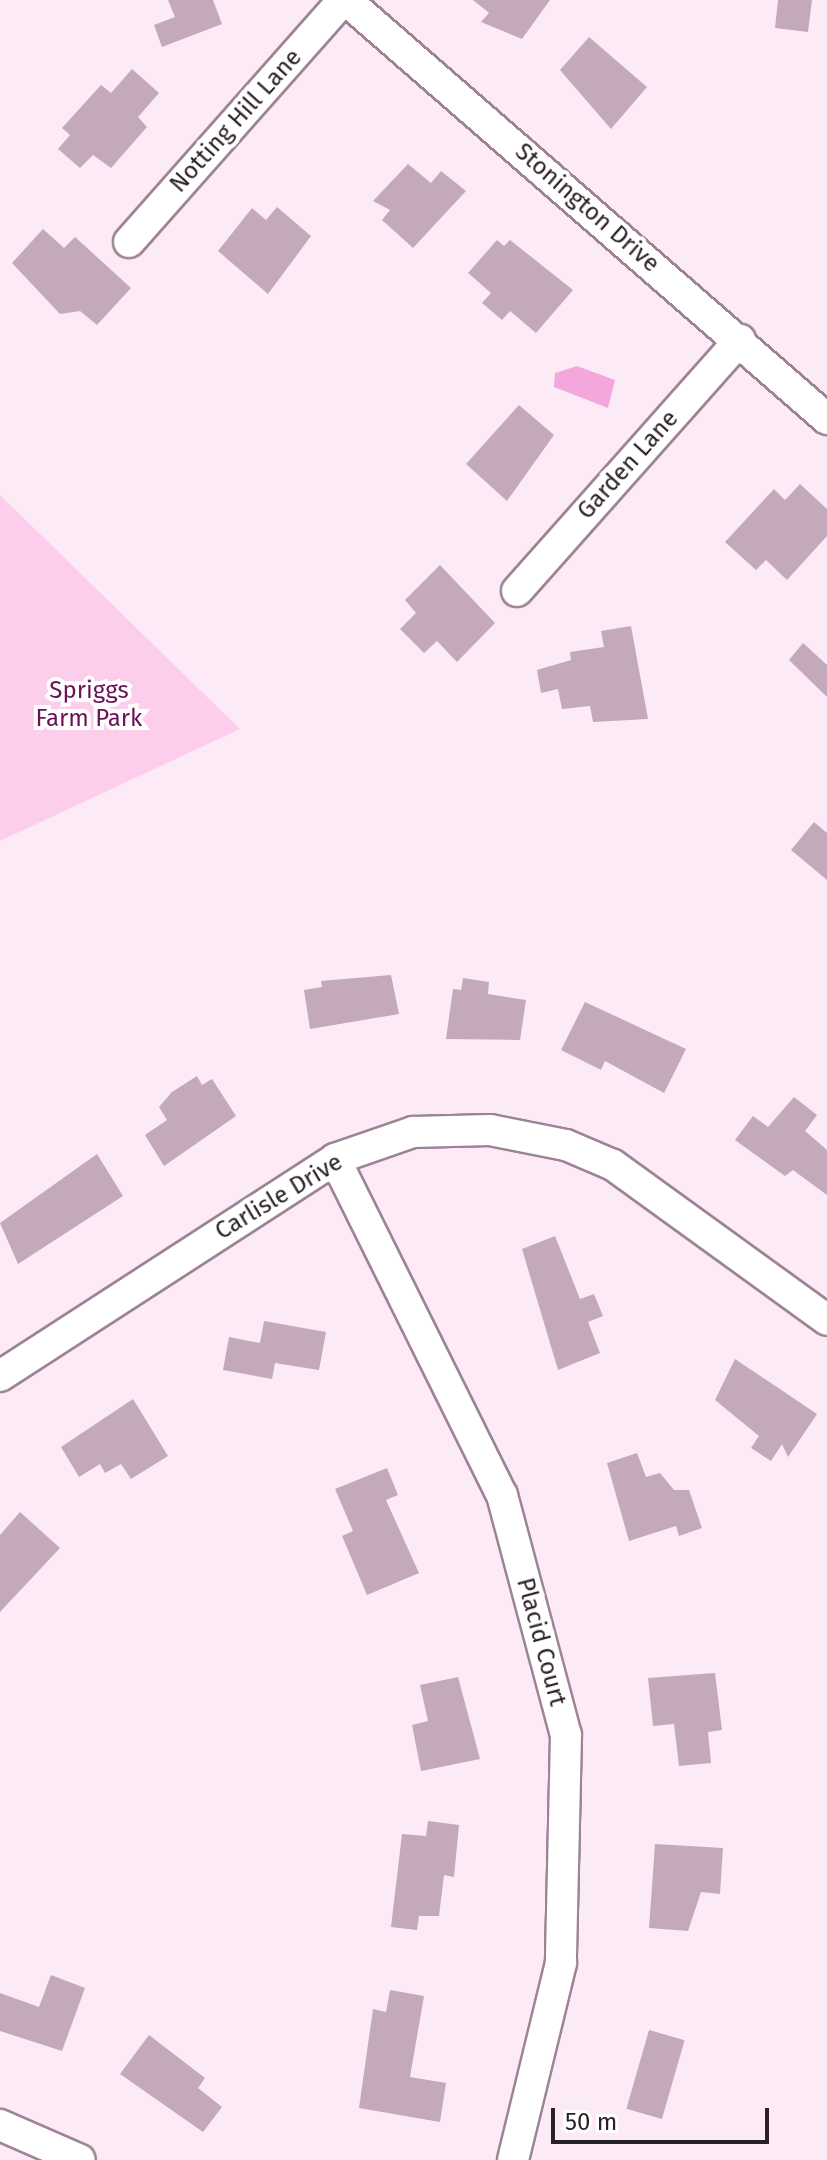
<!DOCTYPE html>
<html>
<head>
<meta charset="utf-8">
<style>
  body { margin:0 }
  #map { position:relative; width:827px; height:2160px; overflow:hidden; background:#fcebf6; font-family:"Fira Sans",sans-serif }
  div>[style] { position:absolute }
  .green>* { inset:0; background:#fdcdec }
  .water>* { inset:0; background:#f4a7db }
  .building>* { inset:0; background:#c3a9ba; transform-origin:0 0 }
  .roads { filter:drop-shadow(2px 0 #9d8494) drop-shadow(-2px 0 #9d8494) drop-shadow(0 2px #9d8494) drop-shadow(0 -2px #9d8494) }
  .street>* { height:30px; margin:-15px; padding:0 15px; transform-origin:15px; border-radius:15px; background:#fff }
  span { translate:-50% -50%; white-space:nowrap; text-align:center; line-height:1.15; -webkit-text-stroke:8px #fff; paint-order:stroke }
  .street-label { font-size:24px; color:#2a2027 }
  .park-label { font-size:24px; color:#6b1256 }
  .scale { position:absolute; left:551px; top:2108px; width:218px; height:36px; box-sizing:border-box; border:4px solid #2a2027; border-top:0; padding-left:10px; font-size:24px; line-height:28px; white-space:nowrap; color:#2a2027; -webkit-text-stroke:6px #fff; paint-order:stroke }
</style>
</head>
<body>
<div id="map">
  <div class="green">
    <div style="clip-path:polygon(0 495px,240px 729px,0 841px)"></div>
  </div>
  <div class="water">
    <div style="clip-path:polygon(577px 366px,615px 380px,608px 408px,554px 387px,555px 373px)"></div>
  </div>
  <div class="building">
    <div style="clip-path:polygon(168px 0,213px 0,222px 24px,162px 47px,154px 25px,175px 17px)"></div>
    <div style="clip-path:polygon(473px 0,550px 0,522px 39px,481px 22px,489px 13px)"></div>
    <div style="clip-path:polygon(778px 0,812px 0,808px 32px,775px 28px)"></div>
    <div style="clip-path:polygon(589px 37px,647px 87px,611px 129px,560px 70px)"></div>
    <div style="clip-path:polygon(132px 69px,159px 93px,138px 117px,147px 127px,111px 168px,93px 155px,80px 168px,58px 149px,70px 135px,62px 128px,101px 85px,111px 93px)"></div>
    <div style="clip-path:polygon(408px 164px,431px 183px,441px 171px,466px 191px,413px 248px,382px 220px,390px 210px,373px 201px)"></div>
    <div style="clip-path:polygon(277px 207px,311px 236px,268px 294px,218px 251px,252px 208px,266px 220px)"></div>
    <div style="clip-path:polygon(43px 229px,64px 248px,75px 237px,131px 288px,97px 325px,80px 311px,60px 314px,12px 263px)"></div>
    <div style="clip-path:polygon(497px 240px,504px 246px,510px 240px,573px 290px,536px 333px,510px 311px,502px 320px,482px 303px,491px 293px,468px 273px)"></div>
    <div style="clip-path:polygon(519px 405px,554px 435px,507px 501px,466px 464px)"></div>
    <div style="clip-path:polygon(800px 484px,827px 509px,827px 536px,787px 580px,766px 560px,756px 570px,725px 542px,774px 489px,785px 500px)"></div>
    <div style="clip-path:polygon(440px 565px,495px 623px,457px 662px,437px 641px,424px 653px,400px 629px,416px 613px,405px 600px)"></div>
    <div style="clip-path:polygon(631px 626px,648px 719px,593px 722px,590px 706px,562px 709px,558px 689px,541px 693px,537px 670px,571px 660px,570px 652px,604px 647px,601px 631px)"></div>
    <div style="clip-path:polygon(803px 643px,827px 665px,827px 697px,789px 660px)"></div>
    <div style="clip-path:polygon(814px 822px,827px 833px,827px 880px,791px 850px)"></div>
    <div style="clip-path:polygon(391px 975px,399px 1014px,310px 1029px,304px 990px,322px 987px,321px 981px)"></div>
    <div style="clip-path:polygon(463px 978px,489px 982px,488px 994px,526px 1000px,520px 1040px,446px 1039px,453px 989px,461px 990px)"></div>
    <div style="clip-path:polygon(585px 1002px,686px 1049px,664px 1093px,605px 1061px,601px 1070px,561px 1050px)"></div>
    <div style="clip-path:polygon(197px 1076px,202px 1085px,212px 1079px,236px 1116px,164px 1166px,145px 1135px,167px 1120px,159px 1107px,172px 1092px)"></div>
    <div style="clip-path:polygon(794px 1097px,817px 1115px,805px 1131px,827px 1150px,827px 1195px,793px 1170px,785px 1176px,735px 1140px,753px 1116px,768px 1127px)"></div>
    <div style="clip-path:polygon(97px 1154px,123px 1196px,18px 1264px,0 1223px)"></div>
    <div style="clip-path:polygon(555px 1236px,580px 1299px,594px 1294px,603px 1316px,588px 1322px,600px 1353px,558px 1370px,522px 1249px)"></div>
    <div style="clip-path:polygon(264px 1321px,326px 1332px,319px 1370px,275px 1363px,272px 1379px,223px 1370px,229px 1337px,260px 1343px)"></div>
    <div style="clip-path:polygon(735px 1359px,817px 1414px,788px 1457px,782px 1444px,771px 1461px,751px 1448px,759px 1436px,715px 1400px)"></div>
    <div style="clip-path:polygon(133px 1399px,168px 1456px,131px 1479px,121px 1464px,105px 1473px,100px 1464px,79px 1477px,61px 1447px)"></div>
    <div style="clip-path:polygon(637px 1453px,646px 1477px,660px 1473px,674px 1490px,689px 1490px,702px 1528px,679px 1536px,676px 1526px,629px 1541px,607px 1463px)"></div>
    <div style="clip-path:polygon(387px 1468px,398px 1495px,386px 1500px,419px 1573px,367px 1595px,342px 1536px,353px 1531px,335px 1489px)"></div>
    <div style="clip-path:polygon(20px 1512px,60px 1548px,0 1612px,0 1535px)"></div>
    <div style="clip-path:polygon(715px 1673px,722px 1730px,708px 1732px,711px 1763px,679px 1766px,674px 1724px,653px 1726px,648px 1678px)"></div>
    <div style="clip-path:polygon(458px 1677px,480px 1759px,421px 1771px,412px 1725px,428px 1721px,420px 1685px)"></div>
    <div style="clip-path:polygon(428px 1821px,459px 1825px,454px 1877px,444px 1875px,439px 1916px,419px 1916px,417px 1930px,391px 1927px,402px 1834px,426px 1836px)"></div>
    <div style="clip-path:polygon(655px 1844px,723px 1848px,720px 1894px,701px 1892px,688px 1931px,649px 1928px)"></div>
    <div style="clip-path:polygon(51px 1975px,85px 1988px,62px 2051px,0 2031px,0 1993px,39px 2007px)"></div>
    <div style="clip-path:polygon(390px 1990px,424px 1996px,410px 2077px,446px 2083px,440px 2122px,359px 2108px,373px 2009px,386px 2012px)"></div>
    <div style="left:649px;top:2030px;width:37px;height:82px;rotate:16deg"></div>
    <div style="clip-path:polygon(149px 2035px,205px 2078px,198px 2088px,222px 2107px,203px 2132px,120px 2074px)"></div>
  </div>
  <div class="roads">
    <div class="street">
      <div style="left:346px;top:0;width:638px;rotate:41.06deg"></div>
      <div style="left:129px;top:242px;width:323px;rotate:-48.5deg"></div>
      <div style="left:517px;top:591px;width:336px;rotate:-48.4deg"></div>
      <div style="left:335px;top:1159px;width:375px;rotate:63.6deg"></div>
      <div style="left:502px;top:1495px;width:248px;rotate:75.1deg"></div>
      <div style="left:566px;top:1735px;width:228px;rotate:91.3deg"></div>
      <div style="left:561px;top:1963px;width:203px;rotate:103.7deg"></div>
      <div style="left:0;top:1376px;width:399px;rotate:-32.9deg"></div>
      <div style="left:335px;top:1159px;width:83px;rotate:-19.1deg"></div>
      <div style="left:413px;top:1132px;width:77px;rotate:-1.5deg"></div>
      <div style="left:490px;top:1130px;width:77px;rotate:11.2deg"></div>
      <div style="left:566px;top:1145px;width:51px;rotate:23.1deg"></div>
      <div style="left:613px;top:1165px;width:264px;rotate:35.9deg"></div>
      <div style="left:0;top:2125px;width:87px;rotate:23.6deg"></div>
    </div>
  </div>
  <div class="street-label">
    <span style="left:236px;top:121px;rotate:-48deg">Notting Hill Lane</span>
    <span style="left:587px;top:208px;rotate:41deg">Stonington Drive</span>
    <span style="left:628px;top:465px;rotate:-48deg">Garden Lane</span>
    <span style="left:279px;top:1197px;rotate:-31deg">Carlisle Drive</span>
    <span style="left:541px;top:1642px;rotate:75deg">Placid Court</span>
  </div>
  <div class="park-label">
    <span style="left:89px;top:705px">Spriggs<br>Farm Park</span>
  </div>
  <div class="scale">50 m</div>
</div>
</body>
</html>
